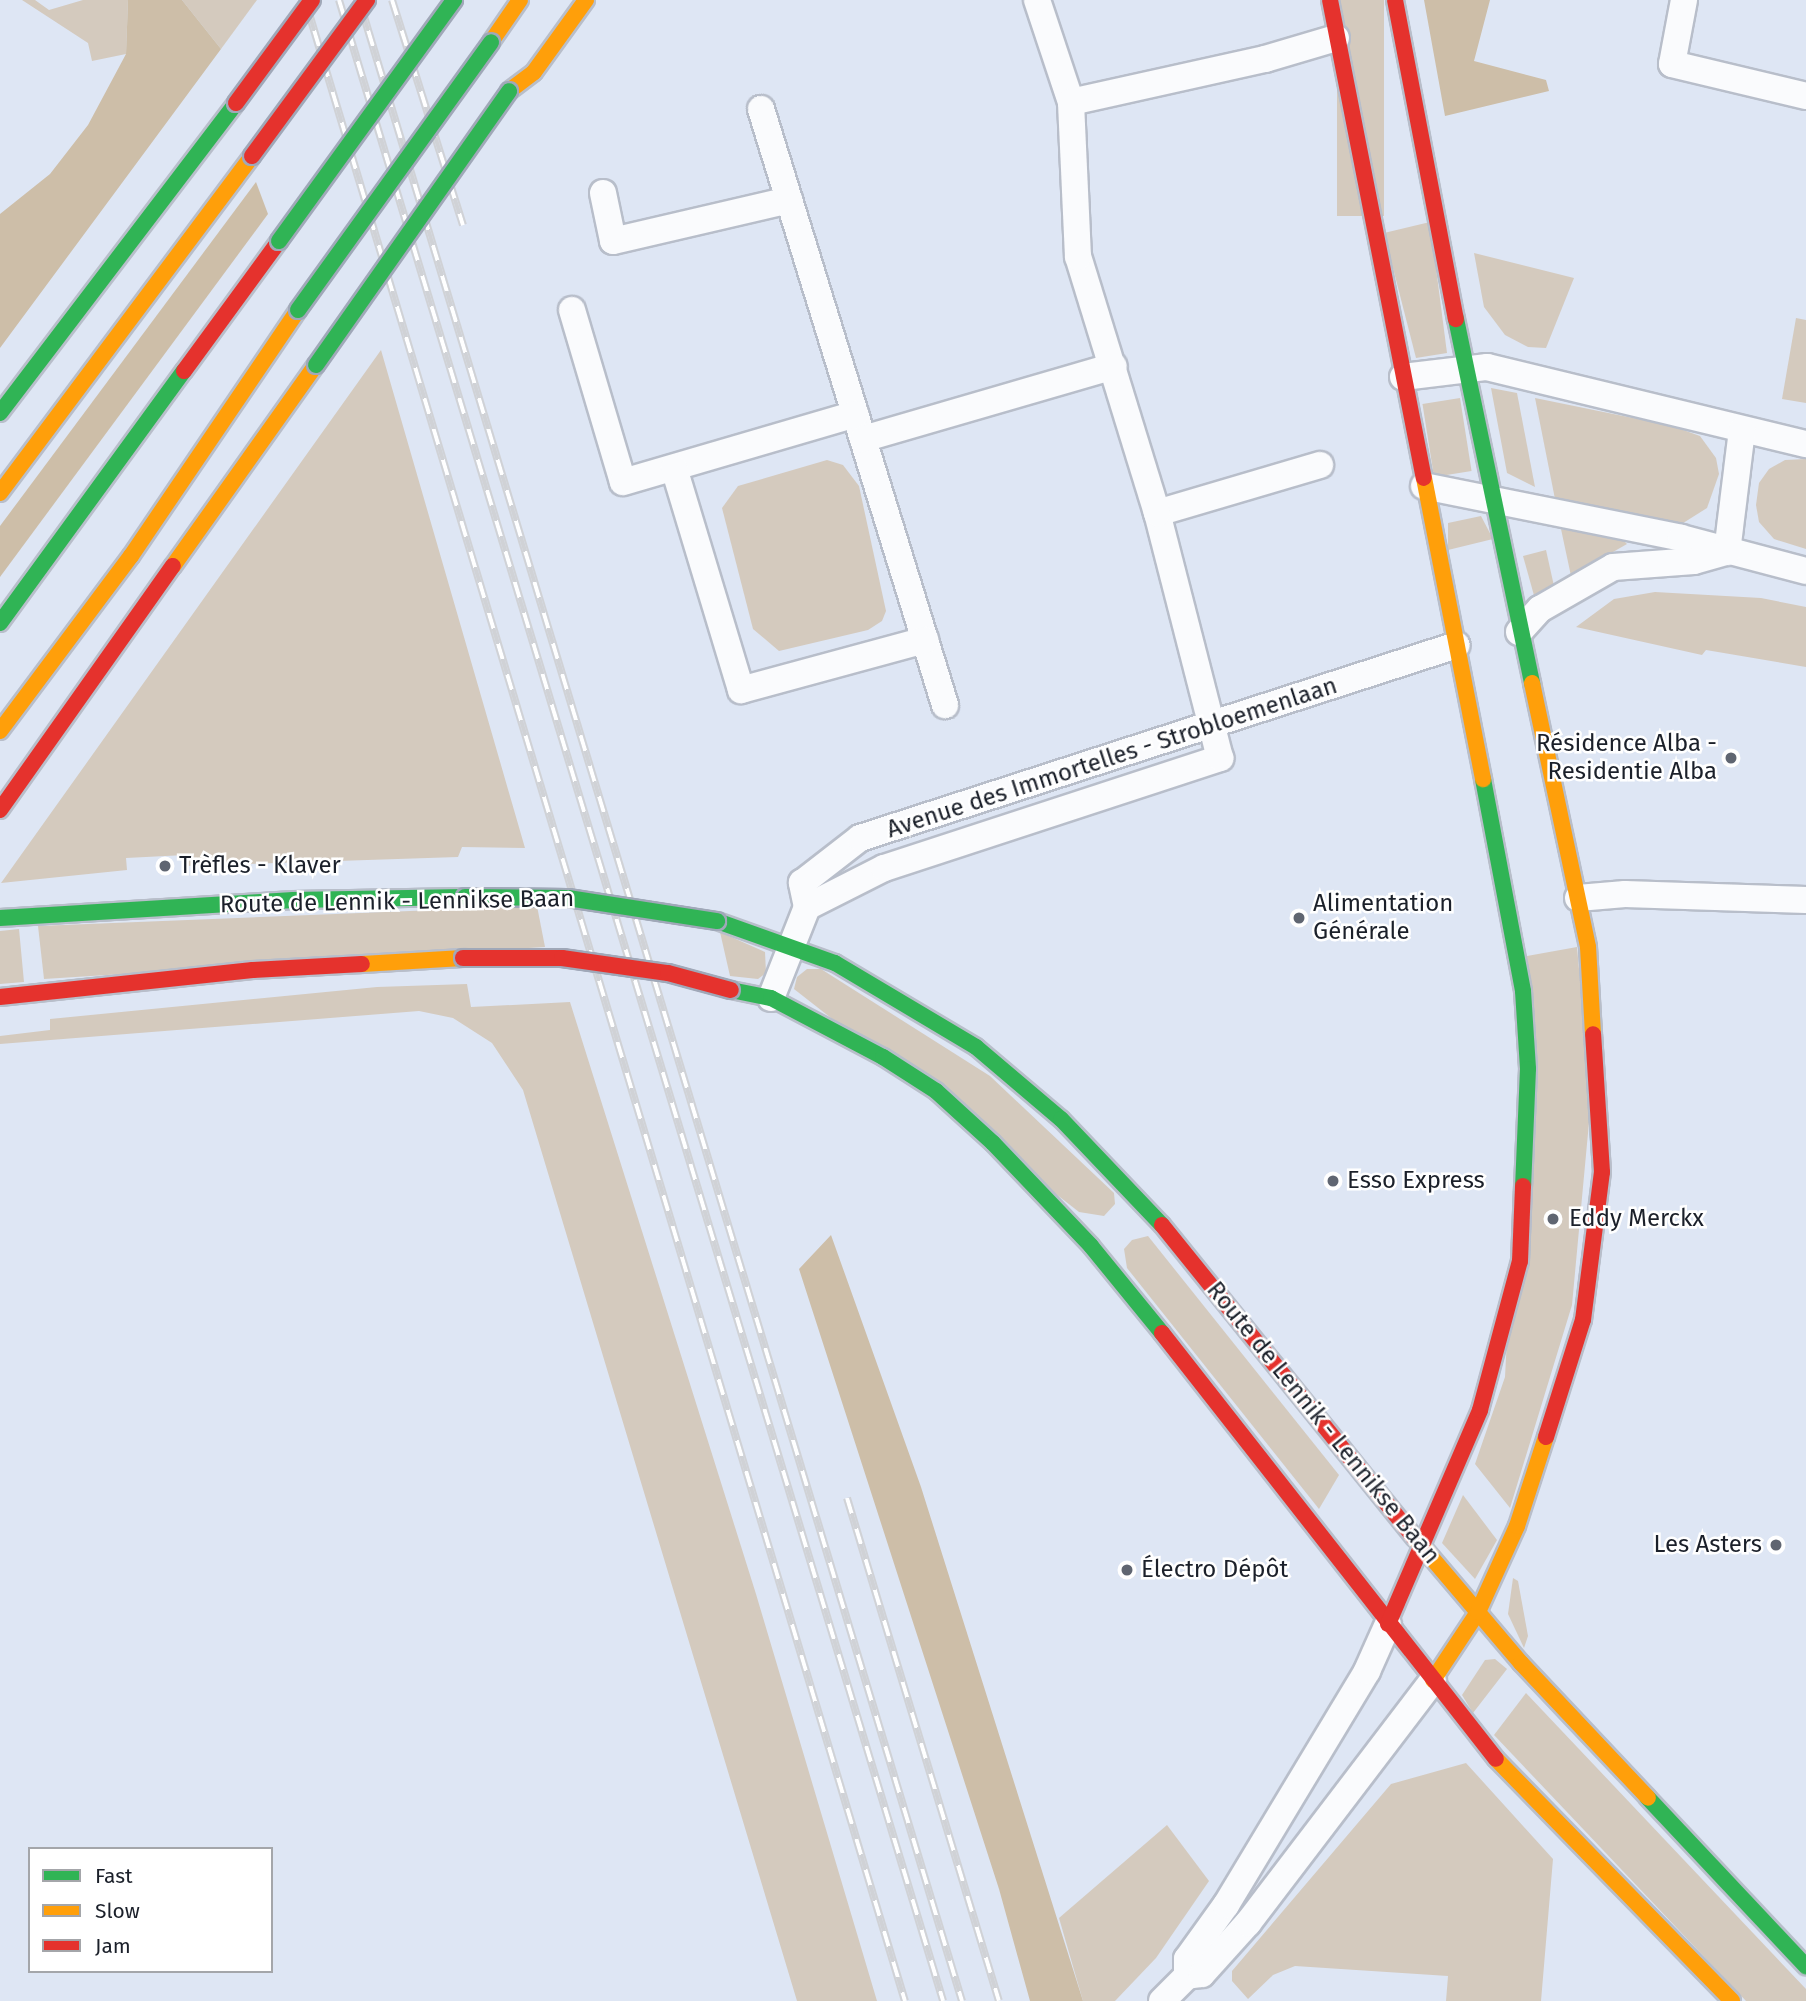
<!DOCTYPE html>
<html>
<head>
<meta charset="utf-8">
<style>
  body { margin:0 }
  #map { position:relative; width:1806px; height:2001px; overflow:hidden; background:#dee6f4; font-family:"Fira Sans",sans-serif }
  div>[style] { position:absolute }
  .green>* { inset:0; background:#d4cabe; transform-origin:0 0 }
  .forest>* { inset:0; background:#cdbea8 }
  .roads { filter:drop-shadow(2px 0 #b8beca) drop-shadow(-2px 0 #b8beca) drop-shadow(0 2px #b8beca) drop-shadow(0 -2px #b8beca) }
  .street>* { height:26px; margin:-13px; padding:0 13px; transform-origin:13px; border-radius:13px; background:#fafbfd }
  .fast>* { height:16px; margin:-8px; padding:0 8px; transform-origin:8px; border-radius:8px; background:#30b455 }
  .slow>* { height:16px; margin:-8px; padding:0 8px; transform-origin:8px; border-radius:8px; background:#ff9f0a }
  .jam>* { height:16px; margin:-8px; padding:0 8px; transform-origin:8px; border-radius:8px; background:#e5322d }
  .rail>* { height:8px; margin-top:-4px; transform-origin:0; background:repeating-linear-gradient(90deg,#fff 0 16px,#d0d2d6 0 32px); box-sizing:border-box; border-block:2px solid #d0d2d6 }
  .bridges { filter:drop-shadow(2px 0 #a0a8b8) drop-shadow(-2px 0 #a0a8b8) drop-shadow(0 2px #a0a8b8) drop-shadow(0 -2px #a0a8b8) }
  .fast-bridge>* { height:16px; margin:-8px; padding:0 8px; transform-origin:8px; border-radius:8px; background:#30b455 }
  .jam-bridge>* { height:16px; margin:-8px; padding:0 8px; transform-origin:8px; border-radius:8px; background:#e5322d }
  .dots>* { width:19px; height:19px; translate:-50% -50%; box-sizing:border-box; border:4px solid #fff; border-radius:50% }
  span { translate:-50% -50%; white-space:nowrap; text-align:center; line-height:1.15; -webkit-text-stroke:5px #fff; paint-order:stroke }
  .poi-label { font-size:24px; color:#1b202a }
  .right { translate:-100% -50%; text-align:right }
  .left { translate:0 -50%; text-align:left }
  .street-label { font-size:24px; color:#1b202a }
  .legend { position:absolute; left:28px; top:1847px; width:245px; height:126px; box-sizing:border-box; background:#fff; border:2px solid #a4a6aa; margin:0; padding:9px 12px; list-style:none; font-size:21px; color:#1b202a }
  .legend li { display:flex; align-items:center; gap:14px; height:35px }
  .legend b { width:35px; border:2px solid #a4a6aa }
</style>
</head>
<body>
<div id="map">
  <div class="green">
    <div style="clip-path:polygon(22px 0,35px 0,49px 10px,83px 0,128px 0,126px 54px,92px 61px,88px 43px)"></div>
    <div style="clip-path:polygon(182px 0,257px 0,221px 49px)"></div>
    <div style="left:1337px;top:0;width:47px;height:216px"></div>
    <div style="clip-path:polygon(1430px 222px,1447px 353px,1416px 358px,1384px 233px)"></div>
    <div style="clip-path:polygon(1474px 253px,1574px 278px,1546px 348px,1528px 347px,1505px 335px,1484px 307px)"></div>
    <div style="clip-path:polygon(1796px 318px,1806px 320px,1806px 403px,1782px 399px)"></div>
    <div style="clip-path:polygon(381px 350px,525px 848px,462px 847px,458px 857px,186px 866px,185px 855px,126px 858px,127px 870px,1px 883px)"></div>
    <div style="clip-path:polygon(1491px 388px,1517px 393px,1535px 487px,1507px 473px)"></div>
    <div style="left:1460px;top:398px;width:74px;height:38px;rotate:81deg"></div>
    <div style="clip-path:polygon(1535px 398px,1672px 426px,1700px 436px,1716px 458px,1719px 474px,1707px 508px,1680px 525px,1555px 499px)"></div>
    <div style="clip-path:polygon(1806px 459px,1806px 549px,1774px 539px,1759px 522px,1756px 505px,1759px 483px,1769px 469px,1785px 460px)"></div>
    <div style="clip-path:polygon(827px 460px,843px 465px,859px 486px,886px 611px,882px 621px,868px 630px,779px 651px,753px 629px,722px 508px,738px 486px)"></div>
    <div style="clip-path:polygon(1481px 516px,1493px 539px,1448px 550px,1448px 523px)"></div>
    <div style="clip-path:polygon(1561px 529px,1623px 540px,1627px 544px,1571px 576px)"></div>
    <div style="clip-path:polygon(1546px 550px,1554px 586px,1535px 599px,1523px 556px)"></div>
    <div style="clip-path:polygon(1655px 592px,1761px 598px,1806px 607px,1806px 667px,1706px 650px,1702px 655px,1576px 627px,1614px 599px)"></div>
    <div style="clip-path:polygon(537px 906px,545px 947px,44px 979px,38px 926px)"></div>
    <div style="clip-path:polygon(19px 929px,24px 982px,0 984px,0 931px)"></div>
    <div style="clip-path:polygon(720px 932px,765px 952px,766px 973px,758px 979px,730px 976px)"></div>
    <div style="clip-path:polygon(1577px 947px,1591px 1101px,1572px 1305px,1510px 1508px,1475px 1464px,1505px 1377px,1527px 956px)"></div>
    <div style="clip-path:polygon(807px 969px,821px 969px,990px 1076px,1114px 1193px,1115px 1204px,1104px 1216px,1079px 1212px,794px 989px,797px 977px)"></div>
    <div style="clip-path:polygon(467px 984px,471px 1007px,570px 1002px,756px 1594px,877px 2001px,797px 2001px,523px 1090px,492px 1043px,453px 1018px,419px 1011px,0 1044px,0 1036px,50px 1030px,50px 1019px,377px 987px)"></div>
    <div style="clip-path:polygon(1148px 1236px,1339px 1475px,1319px 1509px,1127px 1268px,1124px 1249px,1132px 1240px)"></div>
    <div style="clip-path:polygon(1463px 1495px,1497px 1540px,1475px 1579px,1442px 1543px)"></div>
    <div style="clip-path:polygon(1513px 1578px,1518px 1581px,1528px 1636px,1524px 1648px,1508px 1614px)"></div>
    <div style="clip-path:polygon(1495px 1659px,1507px 1669px,1473px 1713px,1462px 1695px,1485px 1660px)"></div>
    <div style="clip-path:polygon(1526px 1693px,1806px 1989px,1806px 2001px,1746px 2001px,1494px 1735px)"></div>
    <div style="clip-path:polygon(1466px 1763px,1553px 1859px,1541px 2001px,1446px 2001px,1448px 1976px,1295px 1966px,1273px 1975px,1248px 1999px,1232px 1981px,1232px 1971px,1391px 1784px)"></div>
    <div style="clip-path:polygon(1167px 1825px,1209px 1881px,1156px 1958px,1115px 2001px,1083px 2001px,1059px 1918px)"></div>
  </div>
  <div class="forest">
    <div style="clip-path:polygon(128px 0,182px 0,221px 49px,0 348px,0 214px,50px 174px,88px 125px,126px 54px)"></div>
    <div style="clip-path:polygon(1424px 0,1490px 0,1474px 61px,1546px 80px,1549px 91px,1445px 116px)"></div>
    <div style="clip-path:polygon(256px 182px,268px 214px,0 577px,0 526px)"></div>
    <div style="clip-path:polygon(831px 1235px,921px 1487px,1083px 2001px,1030px 2001px,999px 1889px,799px 1269px)"></div>
  </div>
  <div class="roads">
    <div class="street">
      <div style="left:1037px;top:0;width:108px;rotate:71.6deg"></div>
      <div style="left:1684px;top:0;width:65px;rotate:100.6deg"></div>
      <div style="left:1672px;top:64px;width:138px;rotate:13.4deg"></div>
      <div style="left:761px;top:109px;width:624px;rotate:72.84deg"></div>
      <div style="left:603px;top:193px;width:49px;rotate:78.2deg"></div>
      <div style="left:613px;top:241px;width:181px;rotate:-13.1deg"></div>
      <div style="left:572px;top:310px;width:179px;rotate:73.5deg"></div>
      <div style="left:623px;top:482px;width:242px;rotate:-16.3deg"></div>
      <div style="left:1403px;top:377px;width:85px;rotate:-6.8deg"></div>
      <div style="left:1487px;top:367px;width:328px;rotate:13.6deg"></div>
      <div style="left:863px;top:439px;width:261px;rotate:-16.2deg"></div>
      <div style="left:674px;top:468px;width:232px;rotate:73.2deg"></div>
      <div style="left:741px;top:690px;width:191px;rotate:-15.2deg"></div>
      <div style="left:1424px;top:486px;width:262px;rotate:11.4deg"></div>
      <div style="left:1681px;top:538px;width:129px;rotate:14.8deg"></div>
      <div style="left:1157px;top:513px;width:170px;rotate:-16.4deg"></div>
      <div style="left:1727px;top:552px;width:123px;rotate:-83deg"></div>
      <div style="left:1519px;top:632px;width:31px;rotate:-48deg"></div>
      <div style="left:1540px;top:609px;width:84px;rotate:-29.9deg"></div>
      <div style="left:1613px;top:567px;width:81px;rotate:-4.2deg"></div>
      <div style="left:1694px;top:561px;width:33px;rotate:-16deg"></div>
      <div style="left:1578px;top:898px;width:47px;rotate:-4.9deg"></div>
      <div style="left:1625px;top:894px;width:181px;rotate:1.9deg"></div>
      <div style="left:807px;top:907px;width:86px;rotate:-26.9deg"></div>
      <div style="left:884px;top:868px;width:354px;rotate:-18.1deg"></div>
      <div style="left:1220px;top:758px;width:253px;rotate:-104.4deg"></div>
      <div style="left:1157px;top:513px;width:268px;rotate:-107.1deg"></div>
      <div style="left:1078px;top:257px;width:155px;rotate:-92.6deg"></div>
      <div style="left:1071px;top:102px;width:199px;rotate:-12.5deg"></div>
      <div style="left:1265px;top:59px;width:74px;rotate:-16.5deg"></div>
      <div style="left:771px;top:998px;width:98px;rotate:-68.4deg"></div>
      <div style="left:807px;top:907px;width:25px;rotate:-102deg"></div>
      <div style="left:802px;top:883px;width:73px;rotate:-37.8deg"></div>
      <div style="left:860px;top:838px;width:627px;rotate:-17.92deg"></div>
      <div style="left:1187px;top:1976px;width:17px;rotate:-90deg"></div>
      <div style="left:1187px;top:1959px;width:67px;rotate:-54.2deg"></div>
      <div style="left:1226px;top:1905px;width:273px;rotate:-58.9deg"></div>
      <div style="left:1367px;top:1671px;width:51px;rotate:-65.9deg"></div>
      <div style="left:1162px;top:2001px;width:35px;rotate:-45deg"></div>
      <div style="left:1187px;top:1976px;width:15px;rotate:-8deg"></div>
      <div style="left:1202px;top:1974px;width:69px;rotate:-48deg"></div>
      <div style="left:1248px;top:1923px;width:305px;rotate:-52.7deg"></div>
    </div>
    <div class="fast">
      <div style="left:1456px;top:319px;width:372px;rotate:78.2deg"></div>
      <div style="left:0;top:413px;width:390px;rotate:-52.7deg"></div>
      <div style="left:0;top:623px;width:312px;rotate:-53.9deg"></div>
      <div style="left:1483px;top:779px;width:216px;rotate:79.3deg"></div>
      <div style="left:1523px;top:991px;width:78px;rotate:86.3deg"></div>
      <div style="left:1528px;top:1069px;width:117px;rotate:92.4deg"></div>
      <div style="left:0;top:918px;width:294px;rotate:-3.5deg"></div>
      <div style="left:293px;top:900px;width:172px;rotate:-1deg"></div>
      <div style="left:717px;top:921px;width:125px;rotate:19.6deg"></div>
      <div style="left:835px;top:963px;width:164px;rotate:30.8deg"></div>
      <div style="left:976px;top:1047px;width:111px;rotate:40.3deg"></div>
      <div style="left:1061px;top:1119px;width:146px;rotate:46.4deg"></div>
      <div style="left:731px;top:990px;width:41px;rotate:11.3deg"></div>
      <div style="left:771px;top:998px;width:127px;rotate:27.8deg"></div>
      <div style="left:883px;top:1057px;width:63px;rotate:32.7deg"></div>
      <div style="left:936px;top:1091px;width:77px;rotate:42.4deg"></div>
      <div style="left:993px;top:1143px;width:142px;rotate:46.4deg"></div>
      <div style="left:1091px;top:1246px;width:112px;rotate:50.8deg"></div>
      <div style="left:1648px;top:1798px;width:231px;rotate:46.8deg"></div>
    </div>
    <div class="slow">
      <div style="left:491px;top:42px;width:51px;rotate:-55.4deg"></div>
      <div style="left:509px;top:91px;width:31px;rotate:-37deg"></div>
      <div style="left:534px;top:72px;width:89px;rotate:-54.2deg"></div>
      <div style="left:1424px;top:478px;width:307px;rotate:78.9deg"></div>
      <div style="left:0;top:493px;width:421px;rotate:-53.2deg"></div>
      <div style="left:173px;top:566px;width:247px;rotate:-54.6deg"></div>
      <div style="left:1532px;top:683px;width:270px;rotate:78deg"></div>
      <div style="left:1588px;top:947px;width:87px;rotate:86.7deg"></div>
      <div style="left:0;top:731px;width:219px;rotate:-53.2deg"></div>
      <div style="left:131px;top:556px;width:297px;rotate:-55.8deg"></div>
      <div style="left:362px;top:964px;width:101px;rotate:-3.4deg"></div>
      <div style="left:1415px;top:1538px;width:164px;rotate:49.7deg"></div>
      <div style="left:1521px;top:1663px;width:185px;rotate:46.7deg"></div>
      <div style="left:1433px;top:1680px;width:82px;rotate:-56.5deg"></div>
      <div style="left:1478px;top:1612px;width:94px;rotate:-65.6deg"></div>
      <div style="left:1517px;top:1526px;width:94px;rotate:-72deg"></div>
      <div style="left:1496px;top:1759px;width:338px;rotate:45.7deg"></div>
    </div>
    <div class="jam">
      <div style="left:1330px;top:0;width:487px;rotate:78.9deg"></div>
      <div style="left:1395px;top:0;width:325px;rotate:79.2deg"></div>
      <div style="left:184px;top:371px;width:161px;rotate:-53.8deg"></div>
      <div style="left:0;top:810px;width:299px;rotate:-54.7deg"></div>
      <div style="left:0;top:997px;width:254px;rotate:-6.1deg"></div>
      <div style="left:253px;top:970px;width:109px;rotate:-3.2deg"></div>
      <div style="left:1162px;top:1225px;width:402px;rotate:51.1deg"></div>
      <div style="left:1162px;top:1333px;width:541px;rotate:51.9deg"></div>
      <div style="left:1546px;top:1437px;width:123px;rotate:-72.5deg"></div>
      <div style="left:1583px;top:1320px;width:149px;rotate:-82.7deg"></div>
      <div style="left:1602px;top:1172px;width:138px;rotate:-93.7deg"></div>
      <div style="left:1388px;top:1624px;width:233px;rotate:-66.7deg"></div>
      <div style="left:1480px;top:1410px;width:154px;rotate:-75deg"></div>
      <div style="left:1520px;top:1261px;width:75px;rotate:-87.7deg"></div>
    </div>
  </div>
  <div class="rail">
    <div style="left:305px;top:0;width:2089px;rotate:73.31deg"></div>
    <div style="left:339px;top:0;width:2090px;rotate:73.2deg"></div>
    <div style="left:359px;top:0;width:2090px;rotate:73.23deg"></div>
    <div style="left:392px;top:0;width:236px;rotate:72.5deg"></div>
    <div style="left:847px;top:1498px;width:525px;rotate:73.19deg"></div>
  </div>
  <div class="bridges">
    <div class="fast-bridge">
      <div style="left:279px;top:241px;width:298px;rotate:-54deg"></div>
      <div style="left:298px;top:310px;width:330px;rotate:-54.2deg"></div>
      <div style="left:316px;top:365px;width:335px;rotate:-54.8deg"></div>
      <div style="left:465px;top:897px;width:103px;rotate:0.6deg"></div>
      <div style="left:568px;top:898px;width:151px;rotate:8.8deg"></div>
    </div>
    <div class="jam-bridge">
      <div style="left:236px;top:103px;width:128px;rotate:-53.6deg"></div>
      <div style="left:252px;top:156px;width:194px;rotate:-53.6deg"></div>
      <div style="left:463px;top:958px;width:99px"></div>
      <div style="left:562px;top:958px;width:107px;rotate:8.1deg"></div>
      <div style="left:668px;top:973px;width:65px;rotate:15.1deg"></div>
    </div>
  </div>
  <div class="dots">
    <div style="left:1731px;top:758px;background:#5f6571"></div>
    <div style="left:165px;top:866px;background:#5f6571"></div>
    <div style="left:1299px;top:918px;background:#5f6571"></div>
    <div style="left:1333px;top:1181px;background:#5f6571"></div>
    <div style="left:1553px;top:1219px;background:#5f6571"></div>
    <div style="left:1776px;top:1545px;background:#5f6571"></div>
    <div style="left:1127px;top:1570px;background:#5f6571"></div>
  </div>
  <div class="poi-label">
    <span class="right" style="left:1717px;top:758px">Résidence Alba -<br>Residentie Alba</span>
    <span class="left" style="left:179px;top:866px">Trèfles - Klaver</span>
    <span class="left" style="left:1313px;top:918px">Alimentation<br>Générale</span>
    <span class="left" style="left:1347px;top:1181px">Esso Express</span>
    <span class="left" style="left:1569px;top:1219px">Eddy Merckx</span>
    <span class="right" style="left:1762px;top:1545px">Les Asters</span>
    <span class="left" style="left:1141px;top:1570px">Électro Dépôt</span>
  </div>
  <div class="street-label">
    <span style="left:1112px;top:758px;rotate:-18deg">Avenue des Immortelles - Strobloemenlaan</span>
    <span style="left:397px;top:902px;rotate:-1deg">Route de Lennik - Lennikse Baan</span>
    <span style="left:1323px;top:1423px;rotate:51deg">Route de Lennik - Lennikse Baan</span>
  </div>
  <ul class="legend">
  <li><b style="height:9px;background:#30b455"></b>Fast</li>
  <li><b style="height:9px;background:#ff9f0a"></b>Slow</li>
  <li><b style="height:9px;background:#e5322d"></b>Jam</li>
  </ul>
</div>
</body>
</html>
